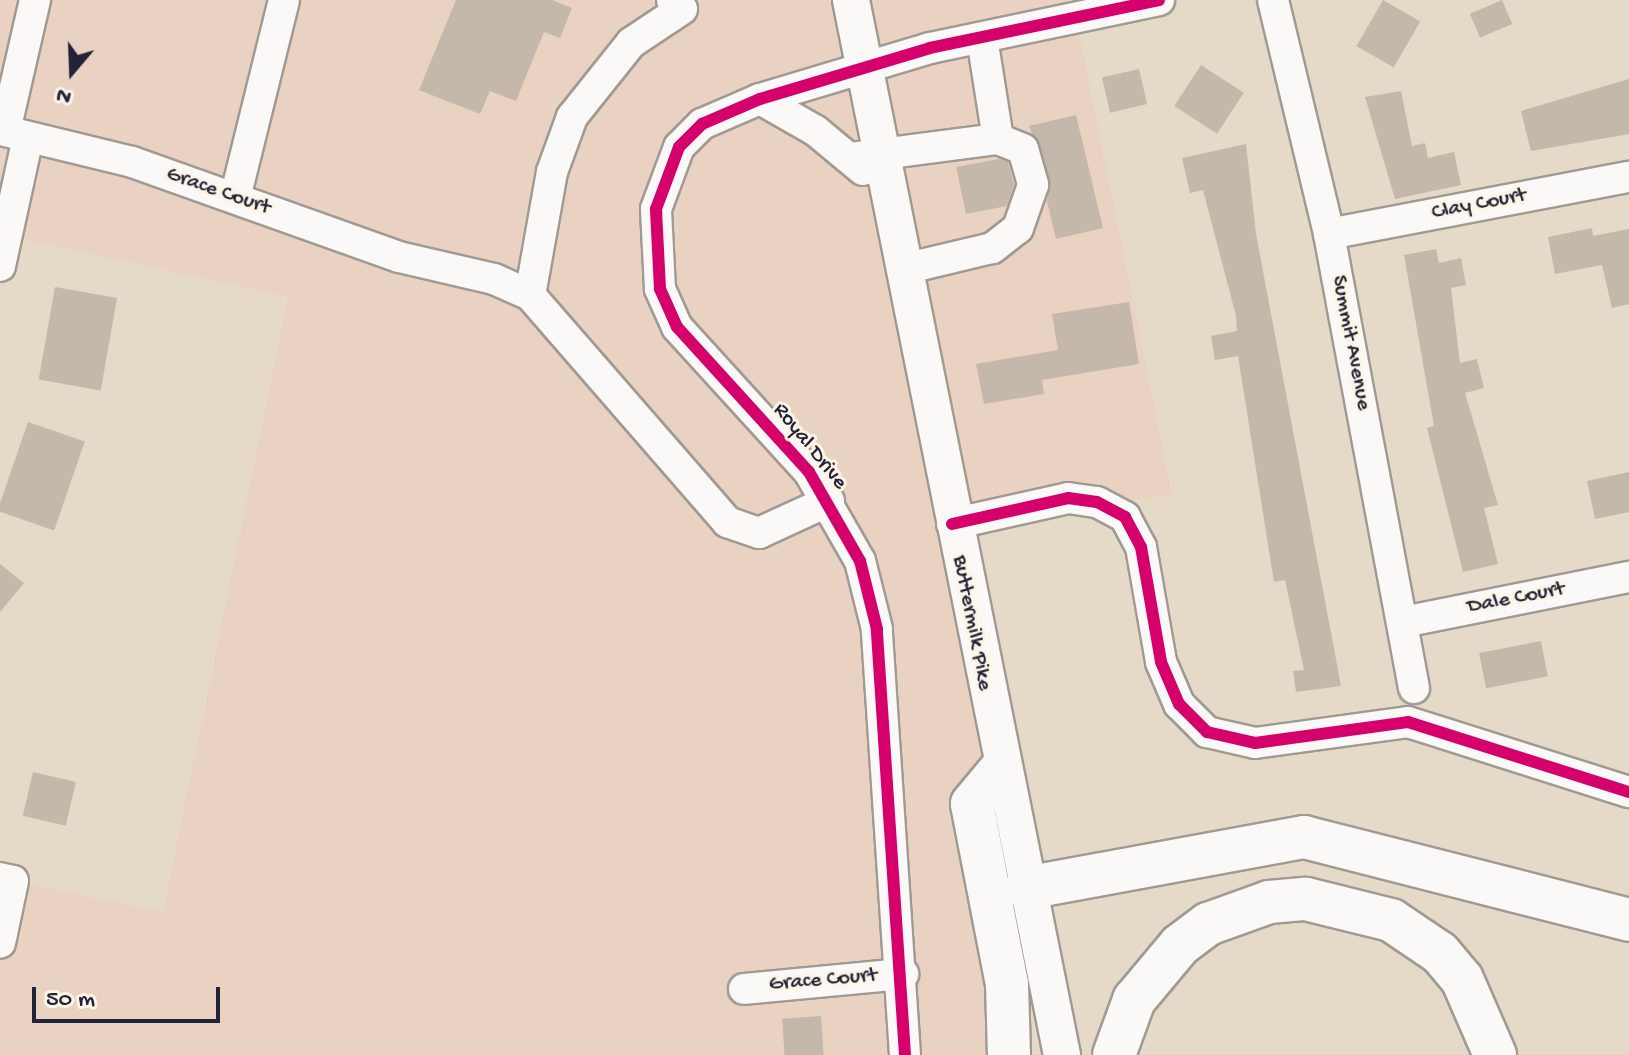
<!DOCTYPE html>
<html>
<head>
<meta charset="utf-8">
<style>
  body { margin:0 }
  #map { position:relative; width:1629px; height:1055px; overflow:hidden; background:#e5dac8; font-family:"Gochi Hand",sans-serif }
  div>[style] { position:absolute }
  .built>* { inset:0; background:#ead2c2 }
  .building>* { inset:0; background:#c3b8a9; transform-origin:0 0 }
  .roads { filter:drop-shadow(2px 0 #a09a93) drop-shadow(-2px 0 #a09a93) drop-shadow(0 2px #a09a93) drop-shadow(0 -2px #a09a93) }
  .minor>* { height:30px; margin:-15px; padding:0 15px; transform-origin:15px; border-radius:15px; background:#fbf9f7 }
  .major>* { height:36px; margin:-18px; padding:0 18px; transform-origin:18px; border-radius:18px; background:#fbf9f7 }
  .highway>* { height:42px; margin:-21px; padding:0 21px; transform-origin:21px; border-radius:21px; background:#fbf9f7 }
  .cycleway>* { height:12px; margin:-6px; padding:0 6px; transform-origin:6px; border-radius:6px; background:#d6006c }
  span { translate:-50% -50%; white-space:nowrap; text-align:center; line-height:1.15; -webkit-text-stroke:6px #fcf5e5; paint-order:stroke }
  .street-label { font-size:22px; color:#22223b }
  .north { position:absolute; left:32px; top:32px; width:80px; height:80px; -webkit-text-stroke:6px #fcf5e5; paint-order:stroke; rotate:199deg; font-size:22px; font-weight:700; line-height:32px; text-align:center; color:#22223b }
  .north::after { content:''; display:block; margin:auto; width:28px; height:36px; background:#22223b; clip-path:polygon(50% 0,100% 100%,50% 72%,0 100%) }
  .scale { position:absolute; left:32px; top:987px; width:188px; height:36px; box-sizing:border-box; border:4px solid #22223b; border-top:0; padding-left:10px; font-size:24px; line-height:28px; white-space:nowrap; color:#22223b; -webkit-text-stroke:6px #fcf5e5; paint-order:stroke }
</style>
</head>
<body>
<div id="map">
  <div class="built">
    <div style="clip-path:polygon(0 0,1137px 0,1076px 18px,1172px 495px,952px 524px,1000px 770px,972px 804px,1009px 1055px,0 1055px,0 878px,163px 912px,288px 297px,0 234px)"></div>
  </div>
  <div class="building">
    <div style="clip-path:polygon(456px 0,552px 0,572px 8px,560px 38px,544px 32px,516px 101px,490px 91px,480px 114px,419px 90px)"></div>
    <div style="left:1383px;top:0;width:43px;height:53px;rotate:30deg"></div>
    <div style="left:1502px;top:0;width:26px;height:35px;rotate:67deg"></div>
    <div style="left:1201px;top:65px;width:51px;height:49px;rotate:33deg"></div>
    <div style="left:1139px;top:69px;width:36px;height:38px;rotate:77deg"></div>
    <div style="clip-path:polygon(1629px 79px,1629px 134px,1531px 151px,1521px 111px)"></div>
    <div style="clip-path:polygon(1401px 91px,1412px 146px,1425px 143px,1428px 158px,1454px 152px,1461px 185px,1395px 199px,1365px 97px)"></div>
    <div style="clip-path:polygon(1076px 115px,1103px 228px,1056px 239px,1047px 201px,1050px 180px,1029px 126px)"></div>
    <div style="clip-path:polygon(1246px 144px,1256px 234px,1341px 686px,1296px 692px,1293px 671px,1304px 670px,1285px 580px,1274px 582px,1238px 356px,1215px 360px,1211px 336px,1237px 331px,1236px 316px,1203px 190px,1190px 193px,1182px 158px)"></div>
    <div style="clip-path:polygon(999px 159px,1008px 162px,1014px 184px,1007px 206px,966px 214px,956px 167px)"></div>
    <div style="clip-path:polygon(1592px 228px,1593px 236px,1629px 229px,1629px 304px,1612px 308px,1602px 265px,1555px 274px,1548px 237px)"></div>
    <div style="clip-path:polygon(1436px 249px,1439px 263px,1461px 258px,1466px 285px,1451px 288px,1460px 363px,1477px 359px,1484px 388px,1465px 393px,1498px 505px,1484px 508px,1498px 564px,1463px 572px,1427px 428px,1434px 426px,1404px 255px)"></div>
    <div style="left:55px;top:287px;width:63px;height:94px;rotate:10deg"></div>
    <div style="clip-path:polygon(1129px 302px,1139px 364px,1042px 380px,1044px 394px,984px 404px,976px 364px,1058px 350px,1052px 314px)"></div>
    <div style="left:28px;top:422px;width:60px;height:94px;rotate:19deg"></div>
    <div style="clip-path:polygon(1629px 472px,1629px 512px,1595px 519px,1587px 481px)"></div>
    <div style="clip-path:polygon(0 564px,24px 583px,0 612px)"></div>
    <div style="left:1541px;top:641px;width:36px;height:63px;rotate:79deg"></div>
    <div style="left:33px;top:772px;width:44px;height:45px;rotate:13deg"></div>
    <div style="left:821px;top:1016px;width:39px;height:39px;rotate:86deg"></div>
  </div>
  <div class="roads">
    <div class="minor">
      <div style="left:35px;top:0;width:134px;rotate:102.9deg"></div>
      <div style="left:5px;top:131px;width:131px;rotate:13.7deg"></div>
      <div style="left:132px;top:162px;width:283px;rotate:19.6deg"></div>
      <div style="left:399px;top:257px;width:98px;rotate:13deg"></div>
      <div style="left:494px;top:279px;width:39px;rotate:24deg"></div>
      <div style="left:672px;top:0;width:13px;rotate:42deg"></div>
      <div style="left:682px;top:9px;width:61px;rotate:146.3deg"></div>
      <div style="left:631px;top:43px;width:95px;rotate:128.6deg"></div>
      <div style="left:572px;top:117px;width:59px;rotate:110deg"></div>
      <div style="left:552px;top:172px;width:125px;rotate:100.1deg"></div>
      <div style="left:530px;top:295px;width:301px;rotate:49deg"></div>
      <div style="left:727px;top:522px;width:34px;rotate:19deg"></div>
      <div style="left:759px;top:533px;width:77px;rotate:-24.6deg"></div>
      <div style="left:1273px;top:0;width:241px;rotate:76.5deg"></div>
      <div style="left:1329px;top:234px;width:462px;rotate:79.4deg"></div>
      <div style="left:982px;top:38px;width:102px;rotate:81deg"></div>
      <div style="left:760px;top:99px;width:64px;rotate:29.7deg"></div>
      <div style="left:816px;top:131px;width:61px;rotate:39.7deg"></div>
      <div style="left:851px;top:158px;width:148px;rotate:-7.4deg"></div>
      <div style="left:998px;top:139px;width:27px;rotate:22deg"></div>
      <div style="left:1023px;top:149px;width:37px;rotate:74deg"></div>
      <div style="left:1033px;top:185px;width:46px;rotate:109.2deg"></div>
      <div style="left:1018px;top:228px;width:33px;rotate:142deg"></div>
      <div style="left:992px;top:248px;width:90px;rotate:166.6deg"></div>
      <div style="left:235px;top:198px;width:204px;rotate:-76.1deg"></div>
      <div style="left:1329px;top:234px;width:305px;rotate:-10.8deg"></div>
      <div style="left:0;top:266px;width:131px;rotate:-77.7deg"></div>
      <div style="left:952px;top:524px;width:119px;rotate:-12.6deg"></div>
      <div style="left:1068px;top:498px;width:29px;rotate:8deg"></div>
      <div style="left:1097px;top:502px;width:32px;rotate:28deg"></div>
      <div style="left:1125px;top:517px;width:34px;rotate:62deg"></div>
      <div style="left:1141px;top:547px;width:117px;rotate:80.1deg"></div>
      <div style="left:1161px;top:662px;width:46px;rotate:66.8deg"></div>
      <div style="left:1179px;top:704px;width:40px;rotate:45deg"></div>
      <div style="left:1207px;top:732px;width:49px;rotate:12.9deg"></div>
      <div style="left:1255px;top:743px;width:154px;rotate:-7.8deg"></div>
      <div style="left:1408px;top:722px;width:232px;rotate:17.6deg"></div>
      <div style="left:1403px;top:622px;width:230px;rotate:-11.3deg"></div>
      <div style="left:0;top:878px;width:13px;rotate:13deg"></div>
      <div style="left:13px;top:881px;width:63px;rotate:101.8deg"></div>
      <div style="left:744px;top:989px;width:160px;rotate:-5.4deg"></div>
      <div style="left:905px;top:1055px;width:427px;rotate:-93.8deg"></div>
      <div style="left:877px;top:629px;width:70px;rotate:-104deg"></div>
      <div style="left:860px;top:561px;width:103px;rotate:-119.8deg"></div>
      <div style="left:809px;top:472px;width:196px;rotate:-132.3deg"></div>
      <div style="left:677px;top:327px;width:42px;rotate:-114.1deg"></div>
      <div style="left:660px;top:289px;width:80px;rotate:-92.9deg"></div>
      <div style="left:656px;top:209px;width:66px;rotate:-69.6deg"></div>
      <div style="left:679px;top:147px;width:33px;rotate:-45deg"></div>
      <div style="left:702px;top:124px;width:63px;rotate:-23.3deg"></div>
      <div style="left:760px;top:99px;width:177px;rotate:-16.7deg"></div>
      <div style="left:930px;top:48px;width:234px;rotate:-11.8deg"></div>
    </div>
    <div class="major">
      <div style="left:851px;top:0;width:1076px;rotate:78.69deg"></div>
    </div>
    <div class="highway">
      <div style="left:1000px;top:770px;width:44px;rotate:129.5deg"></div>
      <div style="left:972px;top:804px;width:183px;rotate:79deg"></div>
      <div style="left:1007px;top:984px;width:71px;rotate:88.4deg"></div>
      <div style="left:1026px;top:888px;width:283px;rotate:-10.4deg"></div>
      <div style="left:1304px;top:837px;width:335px;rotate:14.3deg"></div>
      <div style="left:1114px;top:1055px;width:59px;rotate:-70deg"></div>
      <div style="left:1134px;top:1000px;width:72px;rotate:-50.1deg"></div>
      <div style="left:1180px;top:945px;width:35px;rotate:-37deg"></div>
      <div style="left:1208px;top:924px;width:65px;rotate:-19.8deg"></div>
      <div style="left:1269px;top:902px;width:37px;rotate:-5deg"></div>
      <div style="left:1306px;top:899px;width:88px;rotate:13.9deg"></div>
      <div style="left:1391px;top:920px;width:59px;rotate:34deg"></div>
      <div style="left:1440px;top:953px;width:34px;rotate:50deg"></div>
      <div style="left:1462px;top:979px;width:83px;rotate:66.5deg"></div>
    </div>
  </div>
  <div class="cycleway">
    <div style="left:952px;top:524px;width:119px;rotate:-12.6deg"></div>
    <div style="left:1068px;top:498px;width:29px;rotate:8deg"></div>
    <div style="left:1097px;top:502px;width:32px;rotate:28deg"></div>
    <div style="left:1125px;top:517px;width:34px;rotate:62deg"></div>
    <div style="left:1141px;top:547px;width:117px;rotate:80.1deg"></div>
    <div style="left:1161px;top:662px;width:46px;rotate:66.8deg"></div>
    <div style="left:1179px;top:704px;width:40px;rotate:45deg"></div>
    <div style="left:1207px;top:732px;width:49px;rotate:12.9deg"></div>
    <div style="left:1255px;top:743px;width:154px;rotate:-7.8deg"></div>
    <div style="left:1408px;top:722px;width:232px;rotate:17.6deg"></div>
    <div style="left:905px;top:1055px;width:427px;rotate:-93.8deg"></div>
    <div style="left:877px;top:629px;width:70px;rotate:-104deg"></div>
    <div style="left:860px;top:561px;width:103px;rotate:-119.8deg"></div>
    <div style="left:809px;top:472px;width:196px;rotate:-132.3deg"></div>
    <div style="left:677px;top:327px;width:42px;rotate:-114.1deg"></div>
    <div style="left:660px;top:289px;width:80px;rotate:-92.9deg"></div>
    <div style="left:656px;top:209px;width:66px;rotate:-69.6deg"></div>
    <div style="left:679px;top:147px;width:33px;rotate:-45deg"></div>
    <div style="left:702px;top:124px;width:63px;rotate:-23.3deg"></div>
    <div style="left:760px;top:99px;width:177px;rotate:-16.7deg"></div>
    <div style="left:930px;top:48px;width:234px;rotate:-11.8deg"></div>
  </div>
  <div class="street-label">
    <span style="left:218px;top:192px;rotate:19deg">Grace Court</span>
    <span style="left:1479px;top:205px;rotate:-11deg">Clay Court</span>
    <span style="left:1350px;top:343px;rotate:79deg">Summit Avenue</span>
    <span style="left:809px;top:447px;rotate:51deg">Royal Drive</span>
    <span style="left:1516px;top:599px;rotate:-11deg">Dale Court</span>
    <span style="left:971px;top:623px;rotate:79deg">Buttermilk Pike</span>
    <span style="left:823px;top:981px;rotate:-5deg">Grace Court</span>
  </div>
  <div class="north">N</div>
  <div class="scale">50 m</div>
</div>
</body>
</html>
